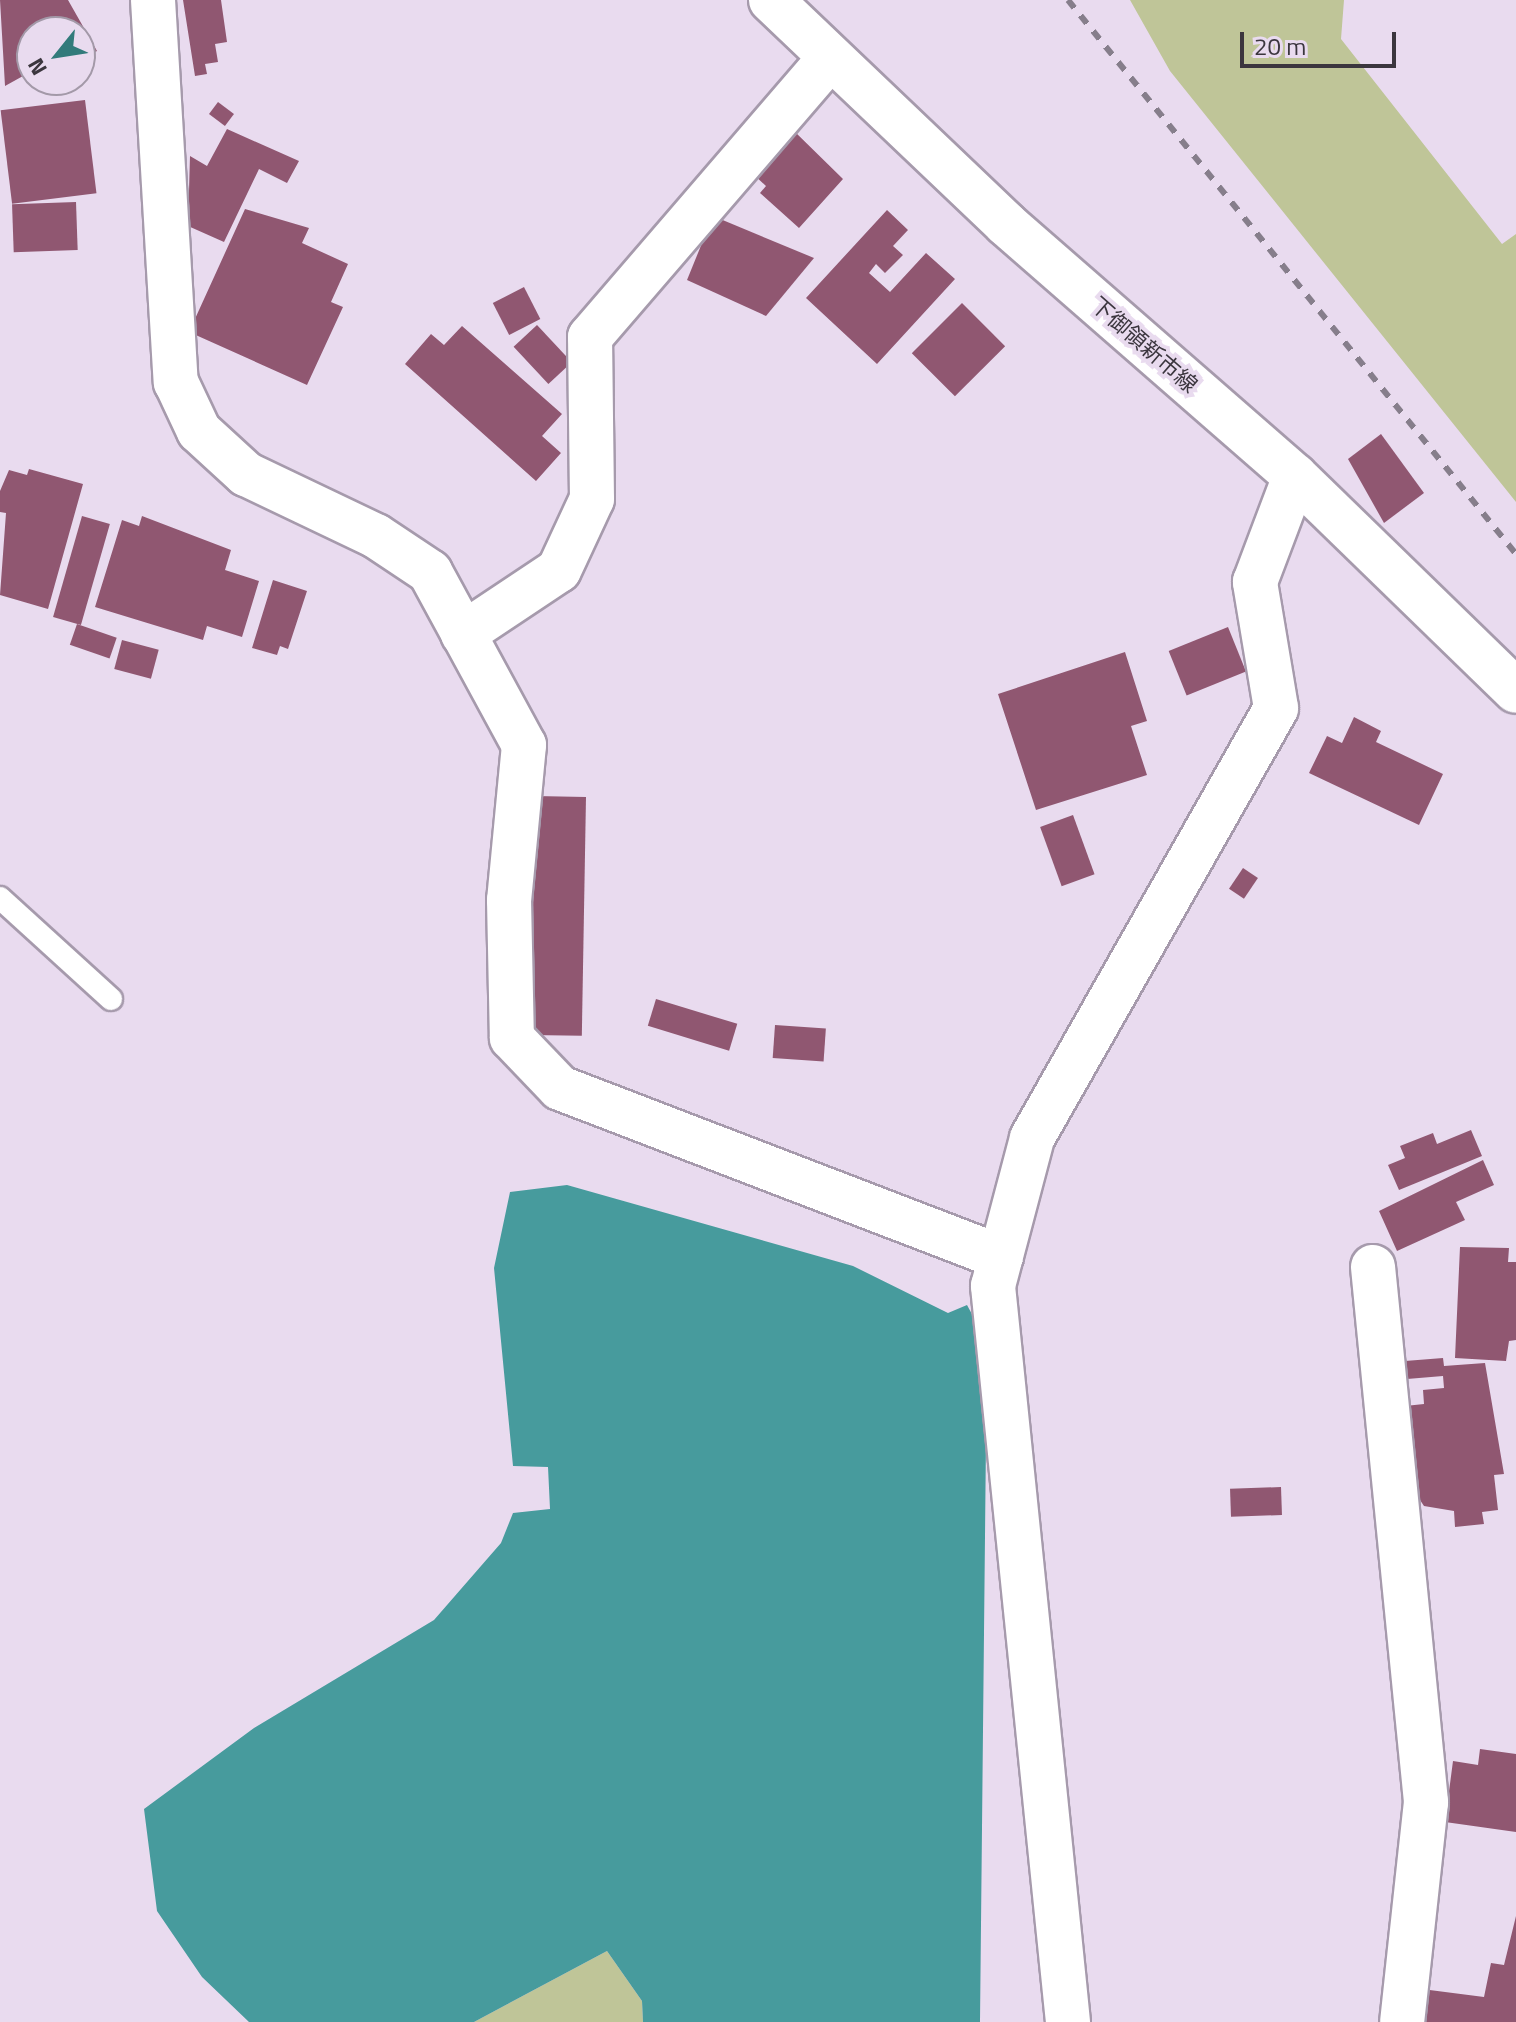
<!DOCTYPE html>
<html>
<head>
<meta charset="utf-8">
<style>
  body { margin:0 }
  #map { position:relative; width:1516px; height:2022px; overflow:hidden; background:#e9dbef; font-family:"Titillium Web","Noto Sans JP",sans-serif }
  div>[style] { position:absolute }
  .green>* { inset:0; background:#bfc598 }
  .water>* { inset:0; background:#479b9d }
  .building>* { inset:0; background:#905771; transform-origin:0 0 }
  .roads { filter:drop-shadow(2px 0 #a69aac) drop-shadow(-2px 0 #a69aac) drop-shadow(0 2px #a69aac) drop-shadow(0 -2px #a69aac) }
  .service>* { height:22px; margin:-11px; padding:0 11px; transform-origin:11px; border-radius:11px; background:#fff }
  .minor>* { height:44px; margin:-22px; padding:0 22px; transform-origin:22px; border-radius:22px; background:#fff }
  .secondary>* { height:44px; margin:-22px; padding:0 22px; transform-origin:22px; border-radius:22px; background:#fff }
  .rail>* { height:6px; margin-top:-3px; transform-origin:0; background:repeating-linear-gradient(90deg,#867e8b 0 10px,transparent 0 20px) }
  span { translate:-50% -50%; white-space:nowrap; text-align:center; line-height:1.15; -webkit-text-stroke:8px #e9dbef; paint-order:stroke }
  .street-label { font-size:22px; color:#3b363e }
  .north { position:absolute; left:16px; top:16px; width:80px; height:80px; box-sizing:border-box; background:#e9dbef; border:2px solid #a399a8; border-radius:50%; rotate:240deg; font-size:22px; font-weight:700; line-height:32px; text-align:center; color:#3b363e }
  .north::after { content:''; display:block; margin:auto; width:28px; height:36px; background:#327b7b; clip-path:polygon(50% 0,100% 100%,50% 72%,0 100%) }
  .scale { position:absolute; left:1240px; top:32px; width:156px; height:36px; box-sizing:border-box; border:4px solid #3b363e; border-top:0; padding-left:10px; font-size:24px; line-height:28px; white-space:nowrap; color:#3b363e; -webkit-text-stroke:6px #e9dbef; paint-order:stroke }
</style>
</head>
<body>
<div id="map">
  <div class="green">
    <div style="clip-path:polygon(1130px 0,1344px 0,1341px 39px,1502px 244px,1516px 234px,1516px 502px,1170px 71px)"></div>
    <div style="clip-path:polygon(607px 1951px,642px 2001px,643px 2022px,474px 2022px)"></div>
  </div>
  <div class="water">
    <div style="clip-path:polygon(567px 1185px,853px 1266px,948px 1313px,967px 1305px,987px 1342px,980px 2022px,643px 2022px,642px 2001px,607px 1951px,474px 2022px,249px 2022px,202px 1977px,157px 1911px,144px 1809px,254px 1728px,434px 1620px,501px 1543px,513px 1513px,550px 1509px,548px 1467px,513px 1466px,494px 1268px,510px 1192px)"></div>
  </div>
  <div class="building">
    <div style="clip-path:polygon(0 0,68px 0,97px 51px,80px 60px,80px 32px,32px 32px,32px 71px,5px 86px)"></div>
    <div style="clip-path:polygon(183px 0,221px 0,227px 42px,215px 44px,218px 62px,205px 64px,207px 74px,195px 76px)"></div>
    <div style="left:85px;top:100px;width:94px;height:85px;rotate:83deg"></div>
    <div style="left:218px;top:102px;width:20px;height:15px;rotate:37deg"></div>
    <div style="clip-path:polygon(227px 129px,299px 161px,287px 183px,259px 169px,224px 242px,188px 226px,190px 156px,207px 166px)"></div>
    <div style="clip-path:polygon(792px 129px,843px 179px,799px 228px,760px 193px,766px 186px,752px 173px)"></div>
    <div style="left:76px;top:202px;width:48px;height:64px;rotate:88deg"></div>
    <div style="clip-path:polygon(245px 209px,309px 228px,302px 243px,348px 264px,331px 302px,343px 307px,307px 385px,189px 332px)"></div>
    <div style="clip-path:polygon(887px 210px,908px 230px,893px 246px,903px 255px,885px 273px,876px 264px,869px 273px,890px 292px,926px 253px,955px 279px,877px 364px,806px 298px)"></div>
    <div style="clip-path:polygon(713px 216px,814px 258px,766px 316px,687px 280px)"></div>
    <div style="left:524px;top:287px;width:36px;height:35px;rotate:63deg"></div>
    <div style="left:962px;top:303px;width:61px;height:71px;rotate:45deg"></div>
    <div style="left:537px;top:325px;width:51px;height:32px;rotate:47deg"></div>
    <div style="clip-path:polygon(462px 326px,562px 414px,542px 436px,561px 453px,536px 481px,405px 364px,431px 334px,444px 345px)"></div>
    <div style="clip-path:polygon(1381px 434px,1424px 493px,1384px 523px,1348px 459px)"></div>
    <div style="clip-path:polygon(29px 469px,83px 484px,48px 609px,0 595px,6px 513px,0 512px,0 491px,9px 470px,27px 475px)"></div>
    <div style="left:82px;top:516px;width:29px;height:105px;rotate:16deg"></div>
    <div style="clip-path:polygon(142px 516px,231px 550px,225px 570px,259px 581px,242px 637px,207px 626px,203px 640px,95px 607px,122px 520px,139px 526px)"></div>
    <div style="clip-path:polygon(273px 580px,307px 591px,288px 649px,280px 646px,277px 655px,252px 648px)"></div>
    <div style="left:77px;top:624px;width:42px;height:22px;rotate:19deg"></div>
    <div style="left:1228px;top:627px;width:48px;height:64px;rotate:68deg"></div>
    <div style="left:122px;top:640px;width:38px;height:30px;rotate:15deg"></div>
    <div style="clip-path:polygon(1125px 652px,1147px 721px,1131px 726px,1147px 775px,1036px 810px,998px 694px)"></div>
    <div style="clip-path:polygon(1354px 717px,1381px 731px,1376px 742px,1443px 774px,1419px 825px,1309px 773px,1327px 736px,1342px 743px)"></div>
    <div style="left:535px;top:796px;width:51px;height:239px;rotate:1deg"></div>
    <div style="left:1073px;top:815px;width:63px;height:35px;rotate:70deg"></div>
    <div style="left:1243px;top:868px;width:18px;height:25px;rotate:34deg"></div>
    <div style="left:656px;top:999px;width:85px;height:28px;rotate:17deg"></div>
    <div style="left:775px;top:1025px;width:51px;height:33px;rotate:4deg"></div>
    <div style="clip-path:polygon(1471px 1130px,1482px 1156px,1399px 1190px,1388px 1165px,1405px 1158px,1400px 1146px,1433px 1133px,1437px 1144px)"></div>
    <div style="clip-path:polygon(1483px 1160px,1494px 1185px,1456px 1202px,1465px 1220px,1397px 1251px,1379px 1211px)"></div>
    <div style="clip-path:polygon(1460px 1247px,1509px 1248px,1508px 1262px,1516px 1262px,1516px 1340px,1509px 1341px,1506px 1361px,1455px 1358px)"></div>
    <div style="clip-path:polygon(1443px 1358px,1444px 1366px,1485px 1363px,1504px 1474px,1494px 1475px,1498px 1510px,1482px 1512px,1484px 1524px,1455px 1527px,1454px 1511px,1424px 1506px,1416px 1494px,1405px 1406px,1424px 1404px,1423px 1390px,1444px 1388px,1443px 1376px,1407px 1379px,1405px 1361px)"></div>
    <div style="left:1281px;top:1487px;width:28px;height:51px;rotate:88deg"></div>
    <div style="clip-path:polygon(1480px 1749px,1516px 1754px,1516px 1832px,1445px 1822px,1453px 1761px,1478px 1765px)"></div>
    <div style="clip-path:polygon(1516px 1916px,1516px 2022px,1410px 2022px,1414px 1988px,1484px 1997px,1491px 1963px,1504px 1965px)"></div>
  </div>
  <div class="roads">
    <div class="service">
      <div style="left:0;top:898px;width:150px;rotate:42.3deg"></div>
    </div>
    <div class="minor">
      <div style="left:153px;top:0;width:383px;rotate:86.6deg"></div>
      <div style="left:176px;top:382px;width:54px;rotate:64.9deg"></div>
      <div style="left:199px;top:431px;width:64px;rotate:42.5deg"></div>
      <div style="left:246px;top:474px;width:144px;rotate:25.5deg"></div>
      <div style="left:376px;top:536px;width:65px;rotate:33.7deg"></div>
      <div style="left:430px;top:572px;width:197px;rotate:61.5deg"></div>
      <div style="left:524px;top:745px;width:156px;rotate:95.5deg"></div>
      <div style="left:509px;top:900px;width:138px;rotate:88.8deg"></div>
      <div style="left:512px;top:1038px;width:69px;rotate:46.2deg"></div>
      <div style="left:560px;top:1088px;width:472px;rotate:21deg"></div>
      <div style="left:463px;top:634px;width:115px;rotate:-33.7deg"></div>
      <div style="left:559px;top:570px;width:78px;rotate:-65.1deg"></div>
      <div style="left:592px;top:499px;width:162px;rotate:-90.7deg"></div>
      <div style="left:590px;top:337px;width:365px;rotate:-49.3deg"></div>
      <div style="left:1373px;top:1267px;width:538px;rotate:84.34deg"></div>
      <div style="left:1426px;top:1802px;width:221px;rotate:96.2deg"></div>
      <div style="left:1068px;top:2022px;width:740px;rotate:-95.82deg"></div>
      <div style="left:993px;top:1286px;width:153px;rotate:-75.2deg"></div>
      <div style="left:1032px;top:1138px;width:494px;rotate:-60.4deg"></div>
      <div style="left:1276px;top:708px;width:128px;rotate:-99.5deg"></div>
      <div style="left:1255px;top:582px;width:113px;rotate:-69.3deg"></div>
    </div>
    <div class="secondary">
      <div style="left:771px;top:0;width:325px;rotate:43.6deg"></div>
      <div style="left:1006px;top:224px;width:383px;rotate:41.1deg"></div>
      <div style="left:1295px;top:476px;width:308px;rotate:44.2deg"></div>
    </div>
  </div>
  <div class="rail">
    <div style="left:1068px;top:0;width:712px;rotate:51.04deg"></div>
  </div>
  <div class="street-label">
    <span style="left:1144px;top:345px;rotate:41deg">下御領新市線</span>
  </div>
  <div class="north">N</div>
  <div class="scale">20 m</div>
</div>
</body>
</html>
